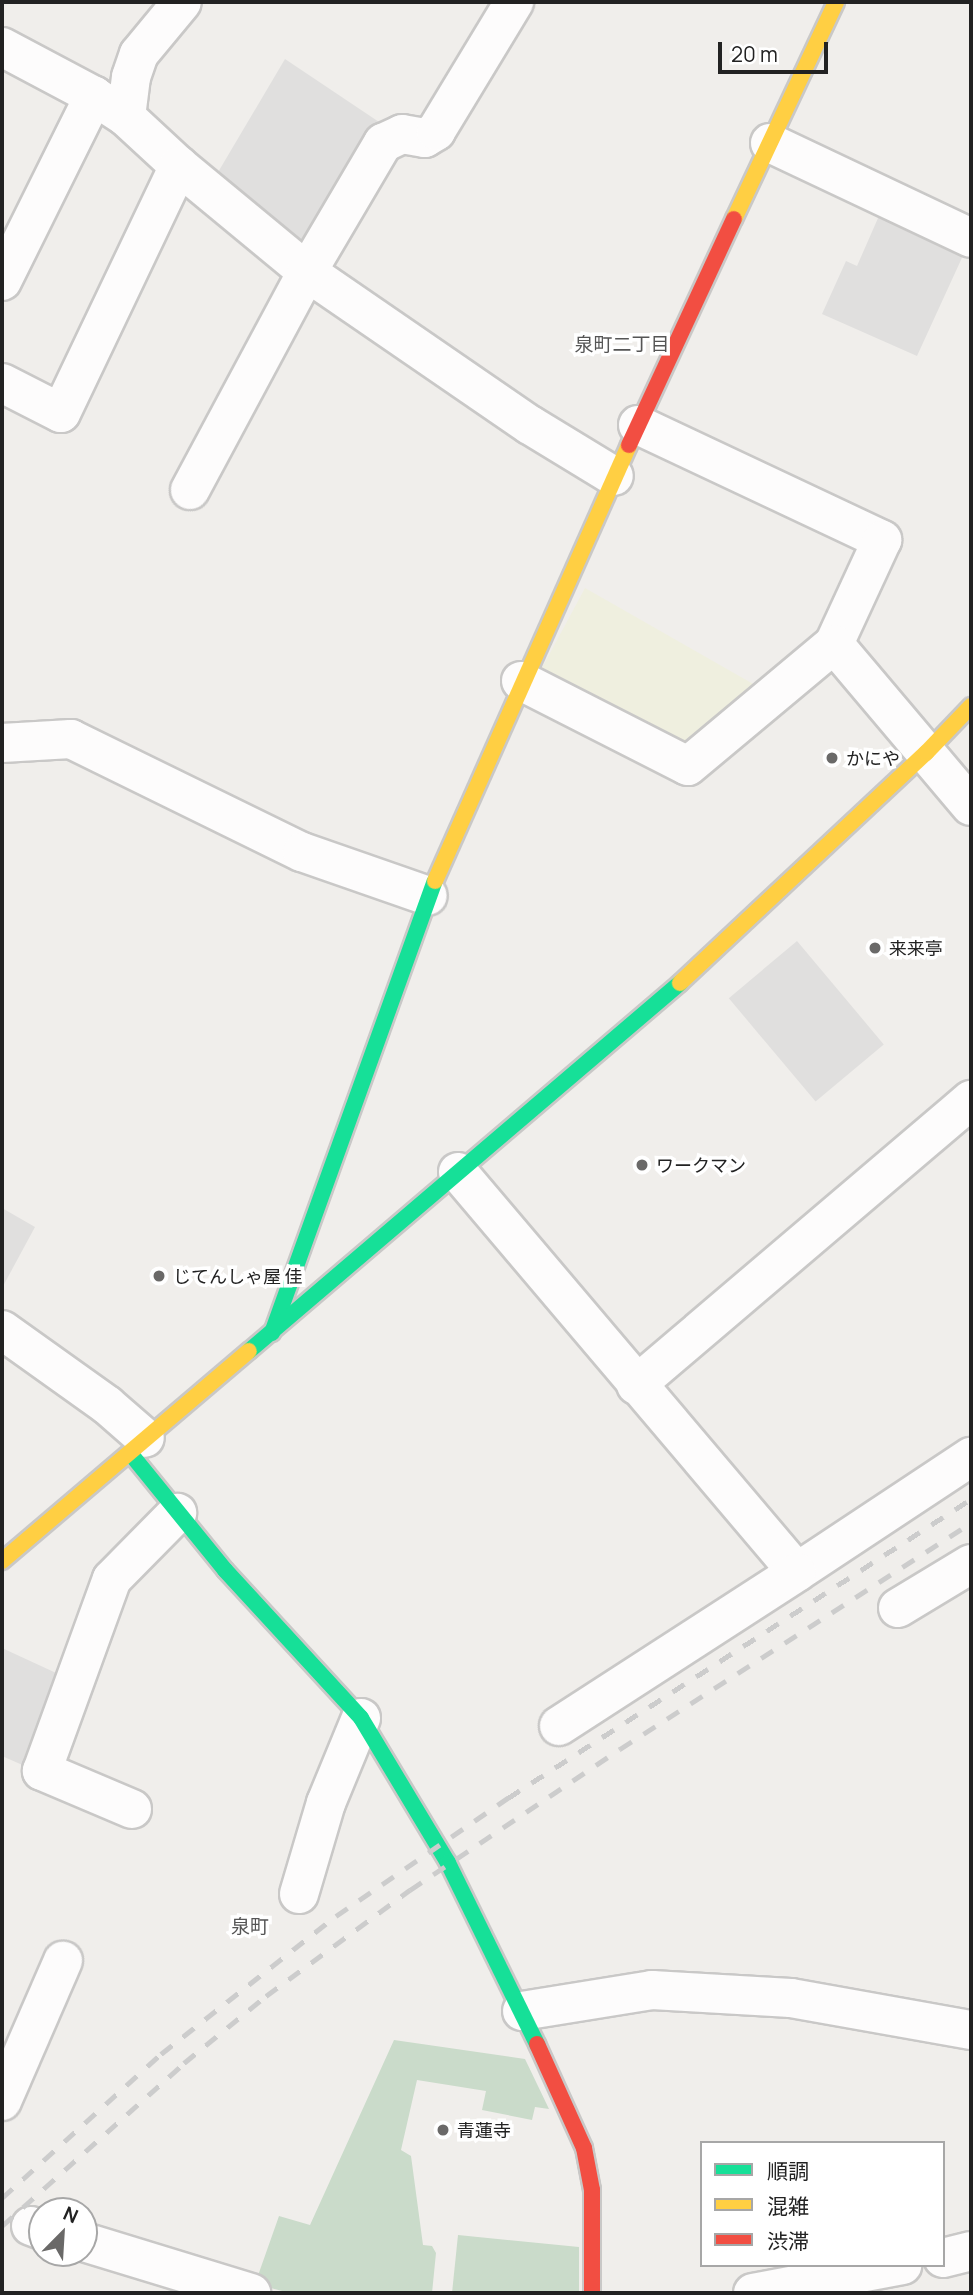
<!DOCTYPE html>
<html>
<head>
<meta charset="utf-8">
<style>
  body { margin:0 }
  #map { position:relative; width:973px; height:2295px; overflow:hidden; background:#f0eeeb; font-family:Manrope,"Noto Sans JP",sans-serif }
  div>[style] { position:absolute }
  .farmland>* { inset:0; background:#efefdf }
  .cemetery>* { inset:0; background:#cadbca }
  .parking>* { inset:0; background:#e0dfde; transform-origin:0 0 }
  .roads { filter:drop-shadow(2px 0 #c9c8c7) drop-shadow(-2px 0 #c9c8c7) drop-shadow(0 2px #c9c8c7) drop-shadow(0 -2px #c9c8c7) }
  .street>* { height:38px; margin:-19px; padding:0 19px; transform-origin:19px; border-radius:19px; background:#fdfcfc }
  .fast>* { height:16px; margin:-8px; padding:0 8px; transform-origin:8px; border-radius:8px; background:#16e098 }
  .slow>* { height:16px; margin:-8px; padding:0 8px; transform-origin:8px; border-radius:8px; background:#ffcf43 }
  .jam>* { height:16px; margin:-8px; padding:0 8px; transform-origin:8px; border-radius:8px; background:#f24e42 }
  .rail>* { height:5px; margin-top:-2.5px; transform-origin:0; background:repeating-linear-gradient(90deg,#ccc 0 14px,transparent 0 28px) }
  .dots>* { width:19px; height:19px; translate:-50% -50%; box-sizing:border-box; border:4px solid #fff; border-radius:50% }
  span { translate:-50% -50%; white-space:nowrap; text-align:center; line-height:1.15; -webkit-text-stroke:7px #fff; paint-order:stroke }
  .poi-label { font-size:18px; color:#222 }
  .left { translate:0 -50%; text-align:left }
  .neighbourhood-label { font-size:19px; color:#555 }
  .frame { position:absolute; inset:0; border:4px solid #222; pointer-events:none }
  .legend { position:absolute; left:700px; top:2141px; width:245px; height:126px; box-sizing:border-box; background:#fff; border:2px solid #a7a7a7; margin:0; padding:9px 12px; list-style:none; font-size:21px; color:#222 }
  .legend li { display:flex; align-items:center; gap:14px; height:35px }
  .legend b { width:35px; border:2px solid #a7a7a7 }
  .north { position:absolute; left:28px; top:2197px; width:70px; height:70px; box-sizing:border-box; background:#fff; border:2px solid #a7a7a7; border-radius:50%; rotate:24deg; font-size:19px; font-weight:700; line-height:28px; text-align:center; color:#222 }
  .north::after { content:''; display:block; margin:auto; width:24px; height:32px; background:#6a6968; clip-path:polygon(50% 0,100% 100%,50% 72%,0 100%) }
  .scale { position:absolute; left:718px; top:42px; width:110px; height:32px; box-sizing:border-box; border:4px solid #222; border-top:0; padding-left:9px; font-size:21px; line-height:24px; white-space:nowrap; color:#222; -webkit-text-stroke:5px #fff; paint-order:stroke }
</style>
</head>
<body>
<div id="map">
  <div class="farmland">
    <div style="clip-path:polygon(585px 588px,762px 689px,692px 750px,545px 682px,542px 668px)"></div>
  </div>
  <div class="cemetery">
    <div style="clip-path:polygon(394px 2040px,525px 2059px,549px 2109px,535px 2107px,532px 2120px,482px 2110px,486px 2091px,417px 2080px,401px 2150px,411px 2156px,423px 2245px,432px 2246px,436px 2253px,432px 2293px,290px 2293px,255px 2284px,279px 2216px,310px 2225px)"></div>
    <div style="clip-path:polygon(458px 2235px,579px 2247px,579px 2293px,452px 2293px)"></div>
  </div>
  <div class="parking">
    <div style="clip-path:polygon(285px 59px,388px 128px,299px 256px,214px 179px)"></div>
    <div style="clip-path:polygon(882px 209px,966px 249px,917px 356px,822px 314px,846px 261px,857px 266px)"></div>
    <div style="left:797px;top:941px;width:135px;height:89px;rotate:50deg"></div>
    <div style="clip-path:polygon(2px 1208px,35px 1227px,2px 1288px)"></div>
    <div style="clip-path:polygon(2px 1648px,67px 1678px,27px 1767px,2px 1756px)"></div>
  </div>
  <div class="roads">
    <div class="street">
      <div style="left:2px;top:47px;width:104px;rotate:28deg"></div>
      <div style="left:94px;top:96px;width:38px;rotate:33deg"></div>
      <div style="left:126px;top:117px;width:72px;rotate:42.8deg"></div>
      <div style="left:179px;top:166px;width:166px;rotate:39.6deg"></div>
      <div style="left:307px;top:272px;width:270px;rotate:34.5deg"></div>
      <div style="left:530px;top:425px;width:98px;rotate:31.3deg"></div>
      <div style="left:126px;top:117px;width:40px;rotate:-82.9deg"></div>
      <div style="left:131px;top:77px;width:24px;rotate:-71deg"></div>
      <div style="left:139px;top:54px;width:67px;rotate:-50.4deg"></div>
      <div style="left:770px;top:143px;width:222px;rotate:25.3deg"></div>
      <div style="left:2px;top:281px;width:207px;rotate:-63.6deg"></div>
      <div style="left:2px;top:383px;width:66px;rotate:27deg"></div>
      <div style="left:61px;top:413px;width:274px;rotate:-64.5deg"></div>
      <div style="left:638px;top:425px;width:270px;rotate:25.2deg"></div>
      <div style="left:882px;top:540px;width:115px;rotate:114.8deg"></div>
      <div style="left:190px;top:490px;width:247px;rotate:-61.8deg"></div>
      <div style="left:307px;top:272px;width:150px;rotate:-59.5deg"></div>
      <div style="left:383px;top:143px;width:21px;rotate:-25deg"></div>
      <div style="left:402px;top:134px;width:23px;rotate:10deg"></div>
      <div style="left:425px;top:138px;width:13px;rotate:-32deg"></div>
      <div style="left:436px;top:131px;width:151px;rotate:-58.8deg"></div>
      <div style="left:521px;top:681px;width:187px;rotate:27deg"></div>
      <div style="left:688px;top:766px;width:190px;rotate:-39.9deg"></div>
      <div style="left:834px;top:644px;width:212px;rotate:49.8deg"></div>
      <div style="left:2px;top:743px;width:69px;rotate:-3.3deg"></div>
      <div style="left:71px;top:739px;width:257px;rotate:26.1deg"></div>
      <div style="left:302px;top:852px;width:133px;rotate:19.2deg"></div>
      <div style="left:458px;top:1172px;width:524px;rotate:49.72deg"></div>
      <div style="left:797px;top:1572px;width:209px;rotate:-33.5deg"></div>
      <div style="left:2px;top:1330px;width:129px;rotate:35.5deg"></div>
      <div style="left:107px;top:1405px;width:50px;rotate:41deg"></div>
      <div style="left:636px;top:1385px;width:440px;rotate:-40.4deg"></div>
      <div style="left:898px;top:1608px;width:85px;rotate:-31.1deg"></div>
      <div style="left:559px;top:1726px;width:283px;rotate:-32.9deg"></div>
      <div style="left:132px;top:1809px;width:98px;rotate:-157.1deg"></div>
      <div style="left:42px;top:1771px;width:204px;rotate:-70deg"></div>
      <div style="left:112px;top:1579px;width:93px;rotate:-45.4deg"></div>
      <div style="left:299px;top:1894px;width:95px;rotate:-73.5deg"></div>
      <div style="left:326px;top:1803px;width:92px;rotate:-67.6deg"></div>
      <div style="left:522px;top:2011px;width:132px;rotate:-9.2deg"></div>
      <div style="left:652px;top:1990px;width:139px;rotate:3.3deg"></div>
      <div style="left:791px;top:1998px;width:183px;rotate:10.1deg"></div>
      <div style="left:2px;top:2101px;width:153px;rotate:-66.5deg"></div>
      <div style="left:31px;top:2226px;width:12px;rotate:20deg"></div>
      <div style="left:84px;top:2242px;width:175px;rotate:17deg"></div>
      <div style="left:943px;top:2258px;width:29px;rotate:-14deg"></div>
      <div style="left:753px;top:2293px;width:152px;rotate:-10.6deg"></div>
    </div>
    <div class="fast">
      <div style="left:272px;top:1333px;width:480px;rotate:-70.2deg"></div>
      <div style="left:249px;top:1351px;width:567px;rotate:-40.49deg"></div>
      <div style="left:130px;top:1453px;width:151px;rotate:50.9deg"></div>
      <div style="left:225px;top:1570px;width:201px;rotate:47.4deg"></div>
      <div style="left:361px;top:1718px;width:169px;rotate:59deg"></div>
      <div style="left:448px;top:1863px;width:202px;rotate:63.8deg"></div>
    </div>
    <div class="slow">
      <div style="left:734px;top:219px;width:240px;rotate:-64.8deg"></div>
      <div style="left:435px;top:881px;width:477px;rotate:-66deg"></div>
      <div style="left:680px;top:983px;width:337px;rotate:-43.1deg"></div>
      <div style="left:926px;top:753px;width:65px;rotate:-46.2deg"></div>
      <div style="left:2px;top:1561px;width:324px;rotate:-40.4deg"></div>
    </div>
    <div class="jam">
      <div style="left:629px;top:445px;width:249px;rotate:-65.1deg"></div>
      <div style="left:537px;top:2044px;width:114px;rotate:65.7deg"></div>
      <div style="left:584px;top:2148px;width:43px;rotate:79.2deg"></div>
      <div style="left:592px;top:2190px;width:103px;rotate:90deg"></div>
    </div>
  </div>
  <div class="rail">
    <div style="left:2px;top:2198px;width:215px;rotate:-42.2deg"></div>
    <div style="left:161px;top:2054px;width:223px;rotate:-38.3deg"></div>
    <div style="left:336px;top:1916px;width:209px;rotate:-34.5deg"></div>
    <div style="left:508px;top:1798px;width:551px;rotate:-32.85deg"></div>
    <div style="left:2px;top:2226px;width:244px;rotate:-41.8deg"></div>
    <div style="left:184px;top:2063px;width:106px;rotate:-39.3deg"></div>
    <div style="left:266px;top:1996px;width:179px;rotate:-36.4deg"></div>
    <div style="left:410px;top:1890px;width:253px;rotate:-33.9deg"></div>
    <div style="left:620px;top:1749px;width:417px;rotate:-32.8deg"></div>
  </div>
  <div class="dots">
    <div style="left:832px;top:758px;background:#6a6968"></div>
    <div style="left:875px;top:948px;background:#6a6968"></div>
    <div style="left:642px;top:1165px;background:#6a6968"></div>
    <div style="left:159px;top:1276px;background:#6a6968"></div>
    <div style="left:443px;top:2130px;background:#6a6968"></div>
  </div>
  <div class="poi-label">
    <span class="left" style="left:846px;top:758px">かにや</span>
    <span class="left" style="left:889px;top:948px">来来亭</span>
    <span class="left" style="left:656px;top:1165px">ワークマン</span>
    <span class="left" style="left:173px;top:1276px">じてんしゃ屋 佳</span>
    <span class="left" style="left:457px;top:2130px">青蓮寺</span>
  </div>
  <div class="neighbourhood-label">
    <span style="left:622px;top:345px">泉町二丁目</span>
    <span style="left:250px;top:1927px">泉町</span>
  </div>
  <div class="frame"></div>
  <ul class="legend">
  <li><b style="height:9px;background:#16e098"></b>順調</li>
  <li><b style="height:9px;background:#ffcf43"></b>混雑</li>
  <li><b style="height:9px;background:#f24e42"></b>渋滞</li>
  </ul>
  <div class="north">N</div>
  <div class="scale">20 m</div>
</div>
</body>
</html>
